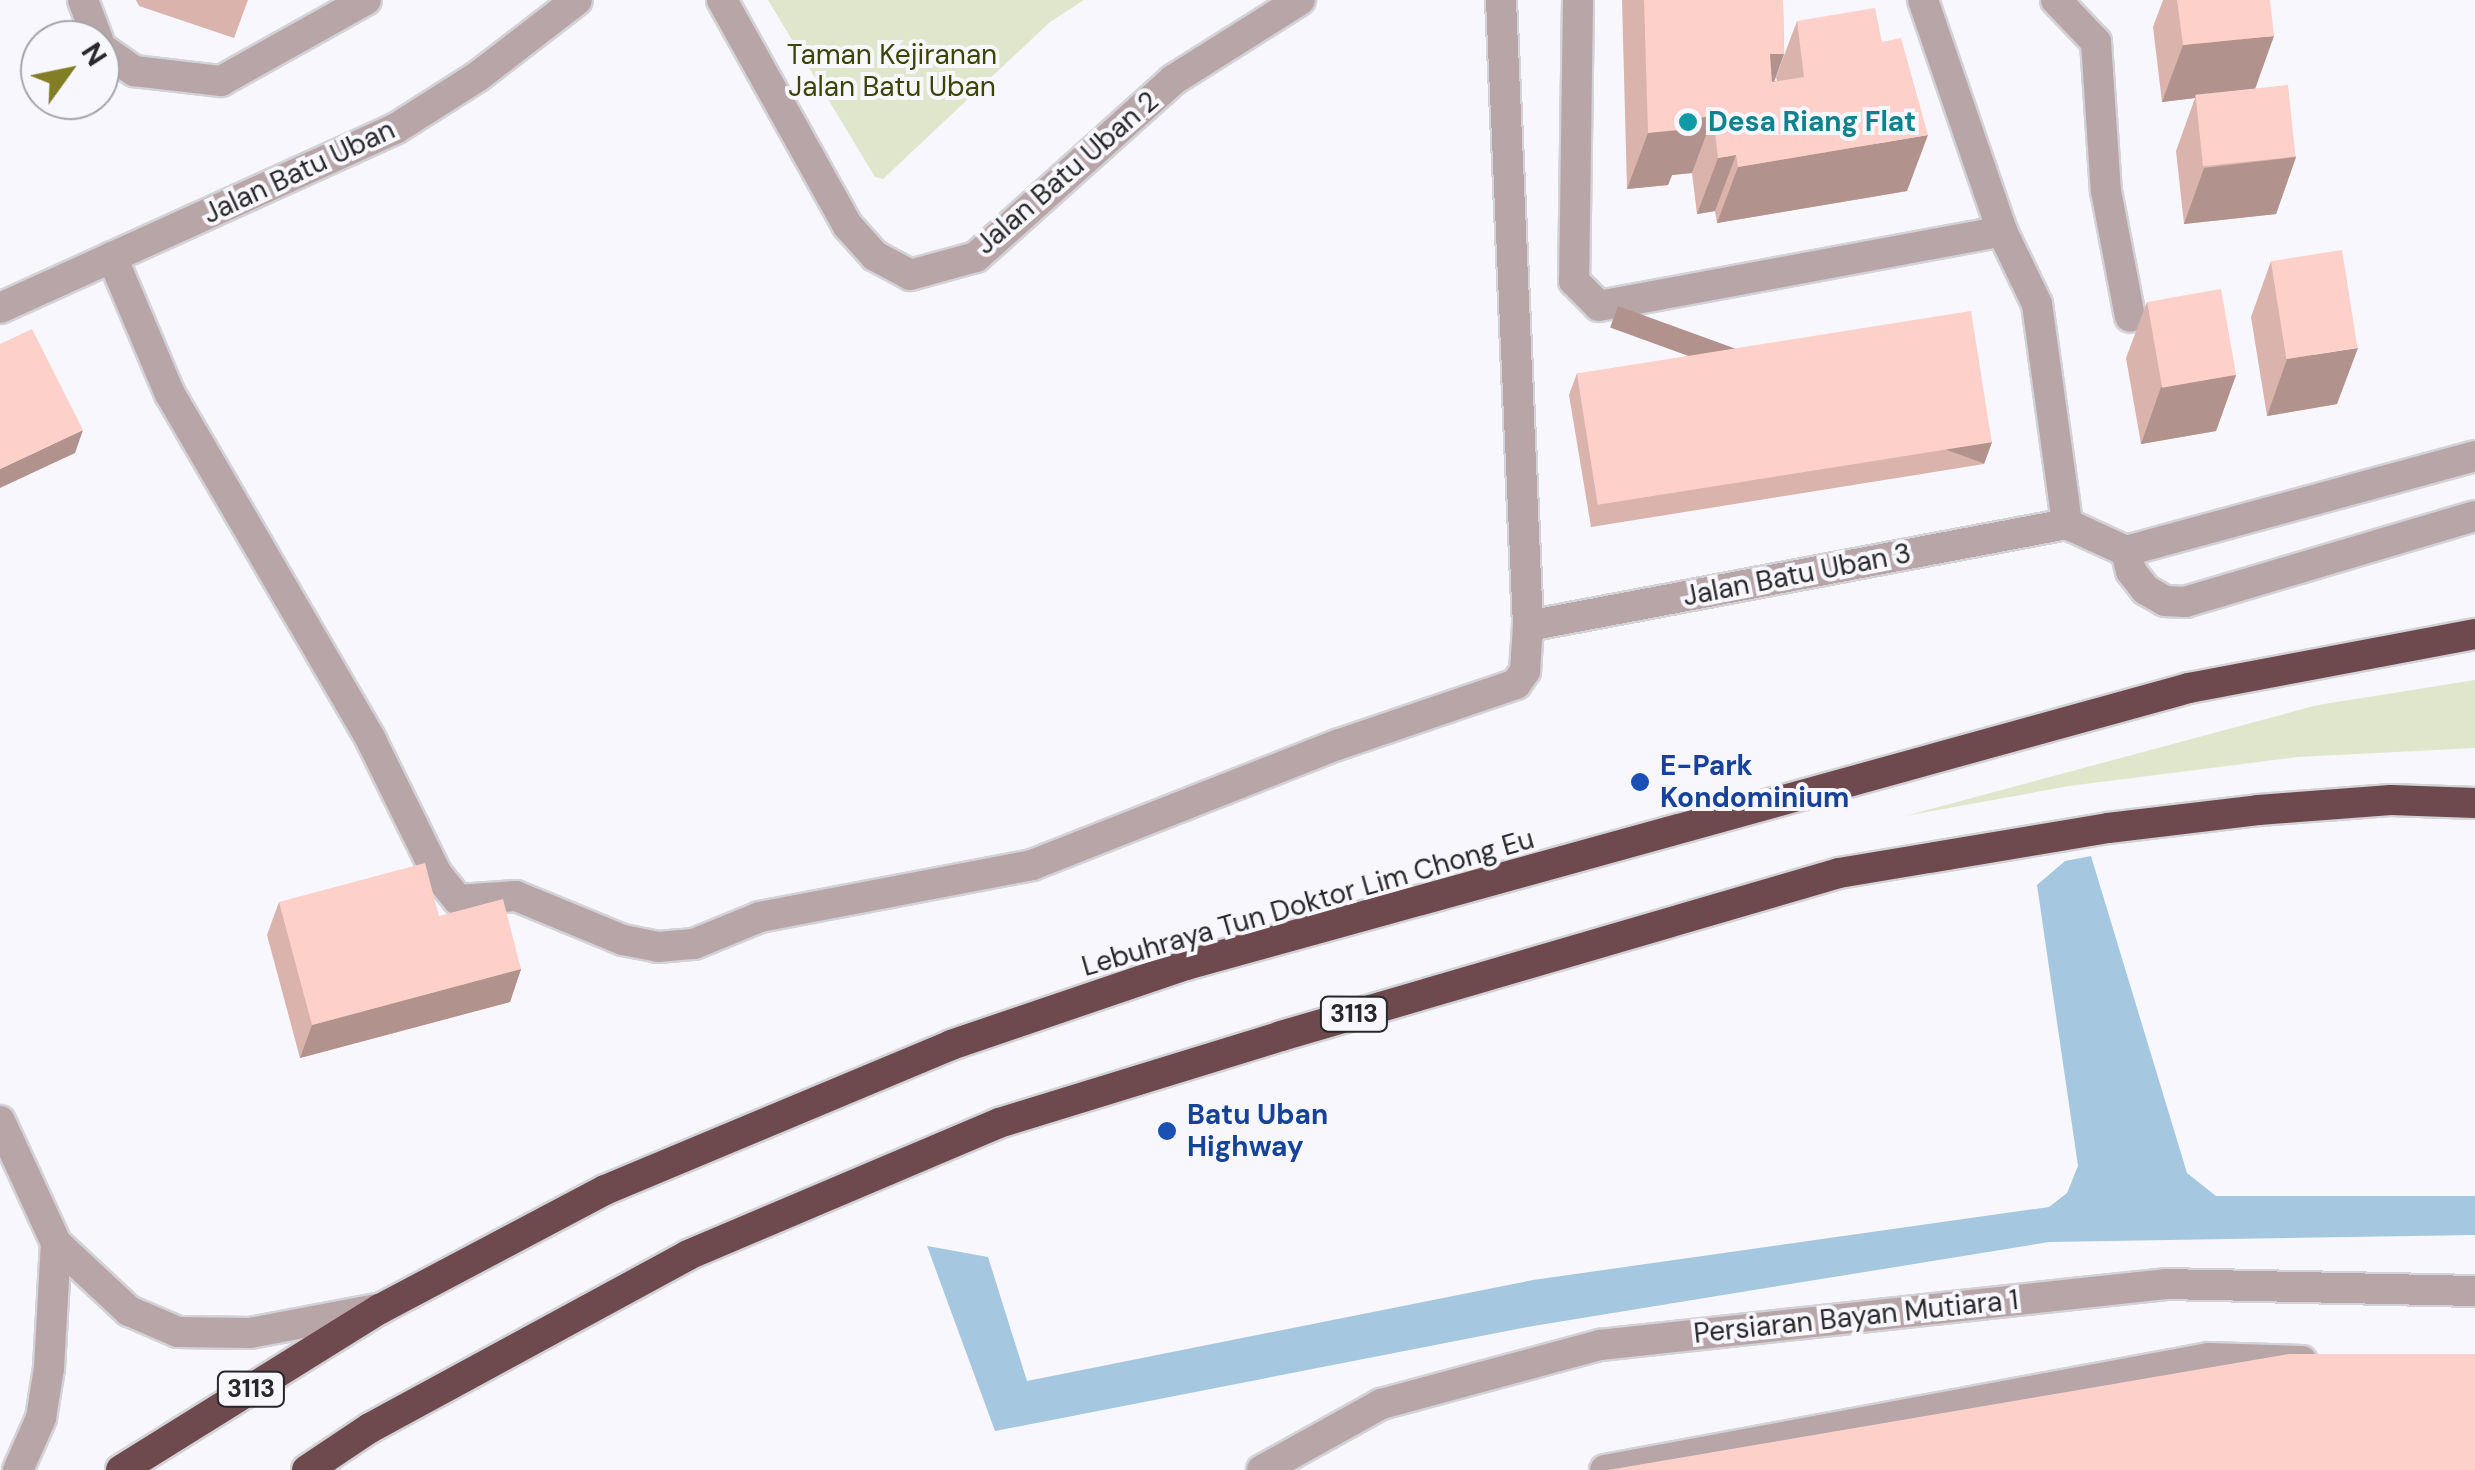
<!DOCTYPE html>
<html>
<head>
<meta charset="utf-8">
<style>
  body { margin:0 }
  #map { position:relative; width:2475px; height:1470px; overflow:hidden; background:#f7f7fd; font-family:"DM Sans",sans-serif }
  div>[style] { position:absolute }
  .green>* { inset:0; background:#e0e6cb }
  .water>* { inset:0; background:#a5c8e0 }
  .roads { filter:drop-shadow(2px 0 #d2d2d7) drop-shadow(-2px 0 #d2d2d7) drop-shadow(0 2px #d2d2d7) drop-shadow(0 -2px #d2d2d7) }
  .minor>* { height:30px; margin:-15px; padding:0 15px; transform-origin:15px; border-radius:15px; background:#b8a5a7 }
  .highway>* { height:30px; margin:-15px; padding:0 15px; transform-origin:15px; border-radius:15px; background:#6e494e }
  .wall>* { inset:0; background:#dab3ad }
  .shaded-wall>* { inset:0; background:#b1928d; transform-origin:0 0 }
  .building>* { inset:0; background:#fdd0c9; transform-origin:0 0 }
  .dots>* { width:28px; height:28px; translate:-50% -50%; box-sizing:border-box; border:5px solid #f7f7fd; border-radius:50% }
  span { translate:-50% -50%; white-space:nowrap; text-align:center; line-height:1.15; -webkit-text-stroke:8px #f7f7fd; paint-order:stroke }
  .shield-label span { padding:2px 8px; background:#f7f7fd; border:2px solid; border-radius:8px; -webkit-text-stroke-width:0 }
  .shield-label { font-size:25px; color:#28282a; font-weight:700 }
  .park-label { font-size:28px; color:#3b4305 }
  .culture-label { font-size:28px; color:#0d838f; font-weight:700 }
  .left { translate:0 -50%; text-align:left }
  .street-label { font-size:28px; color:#28282a }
  .transit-label { font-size:28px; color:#164399; font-weight:700 }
  .north { position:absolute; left:20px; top:20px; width:100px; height:100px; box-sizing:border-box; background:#f7f7fd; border:2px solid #a4a4a9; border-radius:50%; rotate:57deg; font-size:28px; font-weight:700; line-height:40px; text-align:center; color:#28282a }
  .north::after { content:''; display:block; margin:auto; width:35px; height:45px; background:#827e25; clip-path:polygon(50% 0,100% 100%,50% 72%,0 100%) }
</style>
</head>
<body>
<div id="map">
  <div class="green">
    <div style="clip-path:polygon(768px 0,1084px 0,1050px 22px,883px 179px,875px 177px)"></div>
    <div style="clip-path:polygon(2475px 680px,2475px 748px,2298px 757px,2069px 786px,1905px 816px,2318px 705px)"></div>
  </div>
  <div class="water">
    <div style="clip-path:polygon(2091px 856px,2187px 1173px,2216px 1196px,2475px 1196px,2475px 1235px,2049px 1242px,1533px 1326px,995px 1431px,927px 1246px,988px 1257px,1027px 1381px,1533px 1280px,2049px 1207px,2067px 1193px,2078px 1166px,2037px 885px,2065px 861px)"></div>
  </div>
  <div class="roads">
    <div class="minor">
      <div style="left:83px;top:0;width:43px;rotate:69.4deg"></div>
      <div style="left:722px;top:0;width:259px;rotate:60.9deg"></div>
      <div style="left:848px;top:226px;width:40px;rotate:48deg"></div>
      <div style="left:875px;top:256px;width:40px;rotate:28deg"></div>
      <div style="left:910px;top:275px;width:68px;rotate:-15.3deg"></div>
      <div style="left:976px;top:257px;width:265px;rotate:-41.9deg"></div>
      <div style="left:1173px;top:80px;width:150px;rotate:-32.2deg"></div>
      <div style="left:1578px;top:0;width:281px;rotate:90.8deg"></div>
      <div style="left:1574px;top:281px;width:35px;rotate:45deg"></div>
      <div style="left:1599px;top:306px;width:410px;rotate:-10.5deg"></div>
      <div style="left:1923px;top:0;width:244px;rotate:71.1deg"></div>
      <div style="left:2002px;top:231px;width:81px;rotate:64.4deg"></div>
      <div style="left:2037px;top:304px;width:222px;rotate:82.2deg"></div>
      <div style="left:2056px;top:0;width:58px;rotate:46.4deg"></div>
      <div style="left:2096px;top:42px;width:149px;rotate:86.2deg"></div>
      <div style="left:2106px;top:191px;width:128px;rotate:79.2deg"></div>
      <div style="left:100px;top:47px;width:42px;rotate:35.2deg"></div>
      <div style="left:134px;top:71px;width:88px;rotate:6.6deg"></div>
      <div style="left:221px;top:81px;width:166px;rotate:-29.2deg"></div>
      <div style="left:112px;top:257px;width:149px;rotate:67.1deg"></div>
      <div style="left:170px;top:394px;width:400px;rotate:59.8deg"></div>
      <div style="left:371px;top:740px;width:149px;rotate:63.8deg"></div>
      <div style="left:437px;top:874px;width:33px;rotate:51deg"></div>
      <div style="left:458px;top:900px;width:58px;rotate:-3.9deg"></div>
      <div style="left:516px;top:896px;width:116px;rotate:22.4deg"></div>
      <div style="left:623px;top:940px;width:36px;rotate:11deg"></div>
      <div style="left:658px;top:947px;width:36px;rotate:-5deg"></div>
      <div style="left:694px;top:944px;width:71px;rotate:-22.2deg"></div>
      <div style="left:760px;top:917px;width:277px;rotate:-10.8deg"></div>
      <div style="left:1032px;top:865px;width:328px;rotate:-21.5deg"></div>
      <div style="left:1337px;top:745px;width:189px;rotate:-18.8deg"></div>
      <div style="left:1516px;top:684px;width:16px;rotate:-55deg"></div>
      <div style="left:1525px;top:671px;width:45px;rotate:-86.2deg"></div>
      <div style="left:1528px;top:626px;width:627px;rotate:-92.47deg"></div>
      <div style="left:0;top:308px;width:434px;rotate:-24.4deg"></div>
      <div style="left:395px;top:129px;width:97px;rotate:-32.4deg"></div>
      <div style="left:477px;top:77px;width:126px;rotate:-37.6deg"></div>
      <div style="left:2067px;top:524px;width:65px;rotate:24.6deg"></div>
      <div style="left:2126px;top:551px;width:362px;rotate:-15.2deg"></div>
      <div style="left:2126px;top:551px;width:21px;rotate:76deg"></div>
      <div style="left:2131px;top:571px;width:24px;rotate:52deg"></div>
      <div style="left:2146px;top:590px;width:22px;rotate:30deg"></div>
      <div style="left:2165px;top:601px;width:20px;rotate:3deg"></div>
      <div style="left:2185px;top:602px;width:302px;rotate:-16.5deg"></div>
      <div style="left:1528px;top:626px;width:549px;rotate:-10.72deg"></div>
      <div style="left:0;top:1121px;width:134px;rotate:65.3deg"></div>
      <div style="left:56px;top:1243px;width:100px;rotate:43deg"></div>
      <div style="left:129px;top:1311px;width:53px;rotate:23.2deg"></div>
      <div style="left:178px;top:1332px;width:72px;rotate:0.8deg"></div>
      <div style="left:250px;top:1333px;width:129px;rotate:-10.7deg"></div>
      <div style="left:18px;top:1470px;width:57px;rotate:-66.1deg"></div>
      <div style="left:41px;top:1418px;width:51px;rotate:-80.9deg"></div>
      <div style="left:49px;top:1368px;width:125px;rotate:-86.8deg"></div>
      <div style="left:1262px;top:1470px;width:136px;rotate:-29deg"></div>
      <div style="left:1381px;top:1404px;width:227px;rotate:-15.1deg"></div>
      <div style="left:1600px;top:1345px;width:569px;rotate:-6.15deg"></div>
      <div style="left:2166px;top:1284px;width:309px;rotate:1.3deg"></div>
      <div style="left:1605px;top:1470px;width:614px;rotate:-10.51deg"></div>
      <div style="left:2209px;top:1358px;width:93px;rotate:1.8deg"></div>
    </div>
    <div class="highway">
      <div style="left:121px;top:1470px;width:305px;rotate:-31.9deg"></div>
      <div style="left:380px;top:1309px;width:255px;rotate:-27.9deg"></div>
      <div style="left:605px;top:1190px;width:375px;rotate:-22.7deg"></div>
      <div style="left:951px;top:1045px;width:248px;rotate:-18.8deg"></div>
      <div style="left:1186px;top:965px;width:1041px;rotate:-15.44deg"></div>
      <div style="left:2189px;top:688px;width:291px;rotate:-10.7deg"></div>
      <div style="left:307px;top:1470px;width:76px;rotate:-33.7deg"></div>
      <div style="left:370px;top:1428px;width:362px;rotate:-28.5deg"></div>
      <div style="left:688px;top:1255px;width:338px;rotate:-23deg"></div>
      <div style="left:999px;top:1123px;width:295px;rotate:-17.1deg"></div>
      <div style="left:1281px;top:1036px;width:581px;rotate:-16.28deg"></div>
      <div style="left:1839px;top:873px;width:273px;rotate:-9.5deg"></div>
      <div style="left:2108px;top:828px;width:151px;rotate:-6.8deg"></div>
      <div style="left:2258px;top:810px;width:133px;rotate:-4.3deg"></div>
      <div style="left:2391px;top:800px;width:84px;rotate:2deg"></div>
    </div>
  </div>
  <div class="wall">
    <div style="clip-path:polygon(136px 0,248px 0,234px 38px,139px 6px)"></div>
    <div style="clip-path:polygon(1622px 0,1783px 0,1784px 54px,1774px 81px,1777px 81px,1776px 77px,1797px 21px,1907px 191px,1717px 223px,1715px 211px,1697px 214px,1692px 173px,1672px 175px,1668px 185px,1627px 189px)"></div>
    <div style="clip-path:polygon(2163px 0,2270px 0,2255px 88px,2296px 157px,2276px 214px,2184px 224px,2176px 151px,2195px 98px,2162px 102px,2153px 27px)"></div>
    <div style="clip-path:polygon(2271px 261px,2337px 404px,2267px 416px,2251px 317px)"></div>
    <div style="clip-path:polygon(2147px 302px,2236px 375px,2216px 431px,2141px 444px,2126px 358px)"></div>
    <div style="clip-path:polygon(1577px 373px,1992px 442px,1984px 464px,1591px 527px,1569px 395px)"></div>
    <div style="clip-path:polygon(279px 902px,439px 916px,521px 969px,510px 1002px,300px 1058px,267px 935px)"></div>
  </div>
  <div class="shaded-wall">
    <div style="clip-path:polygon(2274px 36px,2254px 92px,2196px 95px,2195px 98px,2162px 102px,2183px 45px)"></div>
    <div style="clip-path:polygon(1770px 54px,1784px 54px,1764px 110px)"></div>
    <div style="clip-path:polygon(1713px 116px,1692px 173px,1672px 175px,1668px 185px,1627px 189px,1648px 133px,1689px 119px)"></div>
    <div style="clip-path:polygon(1928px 135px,1907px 191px,1717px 223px,1738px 167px)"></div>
    <div style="clip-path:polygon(1736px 155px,1715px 211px,1697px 214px,1718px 158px)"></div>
    <div style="clip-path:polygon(2296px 157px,2276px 214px,2184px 224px,2204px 168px)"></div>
    <div style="clip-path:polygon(2358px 348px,2337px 404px,2267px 416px,2287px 359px)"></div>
    <div style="clip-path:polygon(2236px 375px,2216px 431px,2141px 444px,2161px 387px)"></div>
    <div style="clip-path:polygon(83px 430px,75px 453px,0 488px,0 469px)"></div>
    <div style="left:1992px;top:442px;width:23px;height:398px;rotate:110deg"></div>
    <div style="clip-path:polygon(521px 969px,510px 1002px,300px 1058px,312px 1025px)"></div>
  </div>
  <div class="building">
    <div style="clip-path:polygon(1644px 0,1783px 0,1784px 54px,1770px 54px,1772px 82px,1804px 77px,1797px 21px,1875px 8px,1882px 42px,1901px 38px,1928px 135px,1738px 167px,1736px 155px,1718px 158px,1713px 116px,1689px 119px,1689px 129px,1648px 133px)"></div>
    <div style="clip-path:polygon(2177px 0,2270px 0,2274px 36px,2183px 45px)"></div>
    <div style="left:2288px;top:85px;width:72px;height:93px;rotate:84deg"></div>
    <div style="left:2342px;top:250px;width:99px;height:72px;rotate:81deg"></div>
    <div style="left:2221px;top:289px;width:87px;height:75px;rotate:80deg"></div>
    <div style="left:1971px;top:311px;width:133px;height:399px;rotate:81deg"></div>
    <div style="clip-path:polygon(32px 329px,83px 430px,0 469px,0 344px)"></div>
    <div style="clip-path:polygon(425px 863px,439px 916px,503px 899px,521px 969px,312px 1025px,279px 902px)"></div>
    <div style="clip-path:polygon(2289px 1354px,2475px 1354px,2475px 1470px,1608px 1470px)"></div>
  </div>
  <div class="dots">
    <div style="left:1688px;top:122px;background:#0f9aa8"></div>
    <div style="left:1640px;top:782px;background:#1a4fb4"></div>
    <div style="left:1167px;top:1131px;background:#1a4fb4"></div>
  </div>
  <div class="shield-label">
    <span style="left:1354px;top:1014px">3113</span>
    <span style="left:251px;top:1389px">3113</span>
  </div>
  <div class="park-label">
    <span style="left:892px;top:71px">Taman Kejiranan<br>Jalan Batu Uban</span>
  </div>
  <div class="culture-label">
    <span class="left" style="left:1708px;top:122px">Desa Riang Flat</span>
  </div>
  <div class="street-label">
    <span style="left:299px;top:172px;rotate:-25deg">Jalan Batu Uban</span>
    <span style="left:1067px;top:173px;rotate:-41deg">Jalan Batu Uban 2</span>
    <span style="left:1797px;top:575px;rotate:-11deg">Jalan Batu Uban 3</span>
    <span style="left:1308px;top:903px;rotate:-16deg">Lebuhraya Tun Doktor Lim Chong Eu</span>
    <span style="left:1856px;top:1317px;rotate:-6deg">Persiaran Bayan Mutiara 1</span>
  </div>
  <div class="transit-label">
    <span class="left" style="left:1660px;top:782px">E-Park<br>Kondominium</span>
    <span class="left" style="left:1187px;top:1131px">Batu Uban<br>Highway</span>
  </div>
  <div class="north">N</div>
</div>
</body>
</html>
